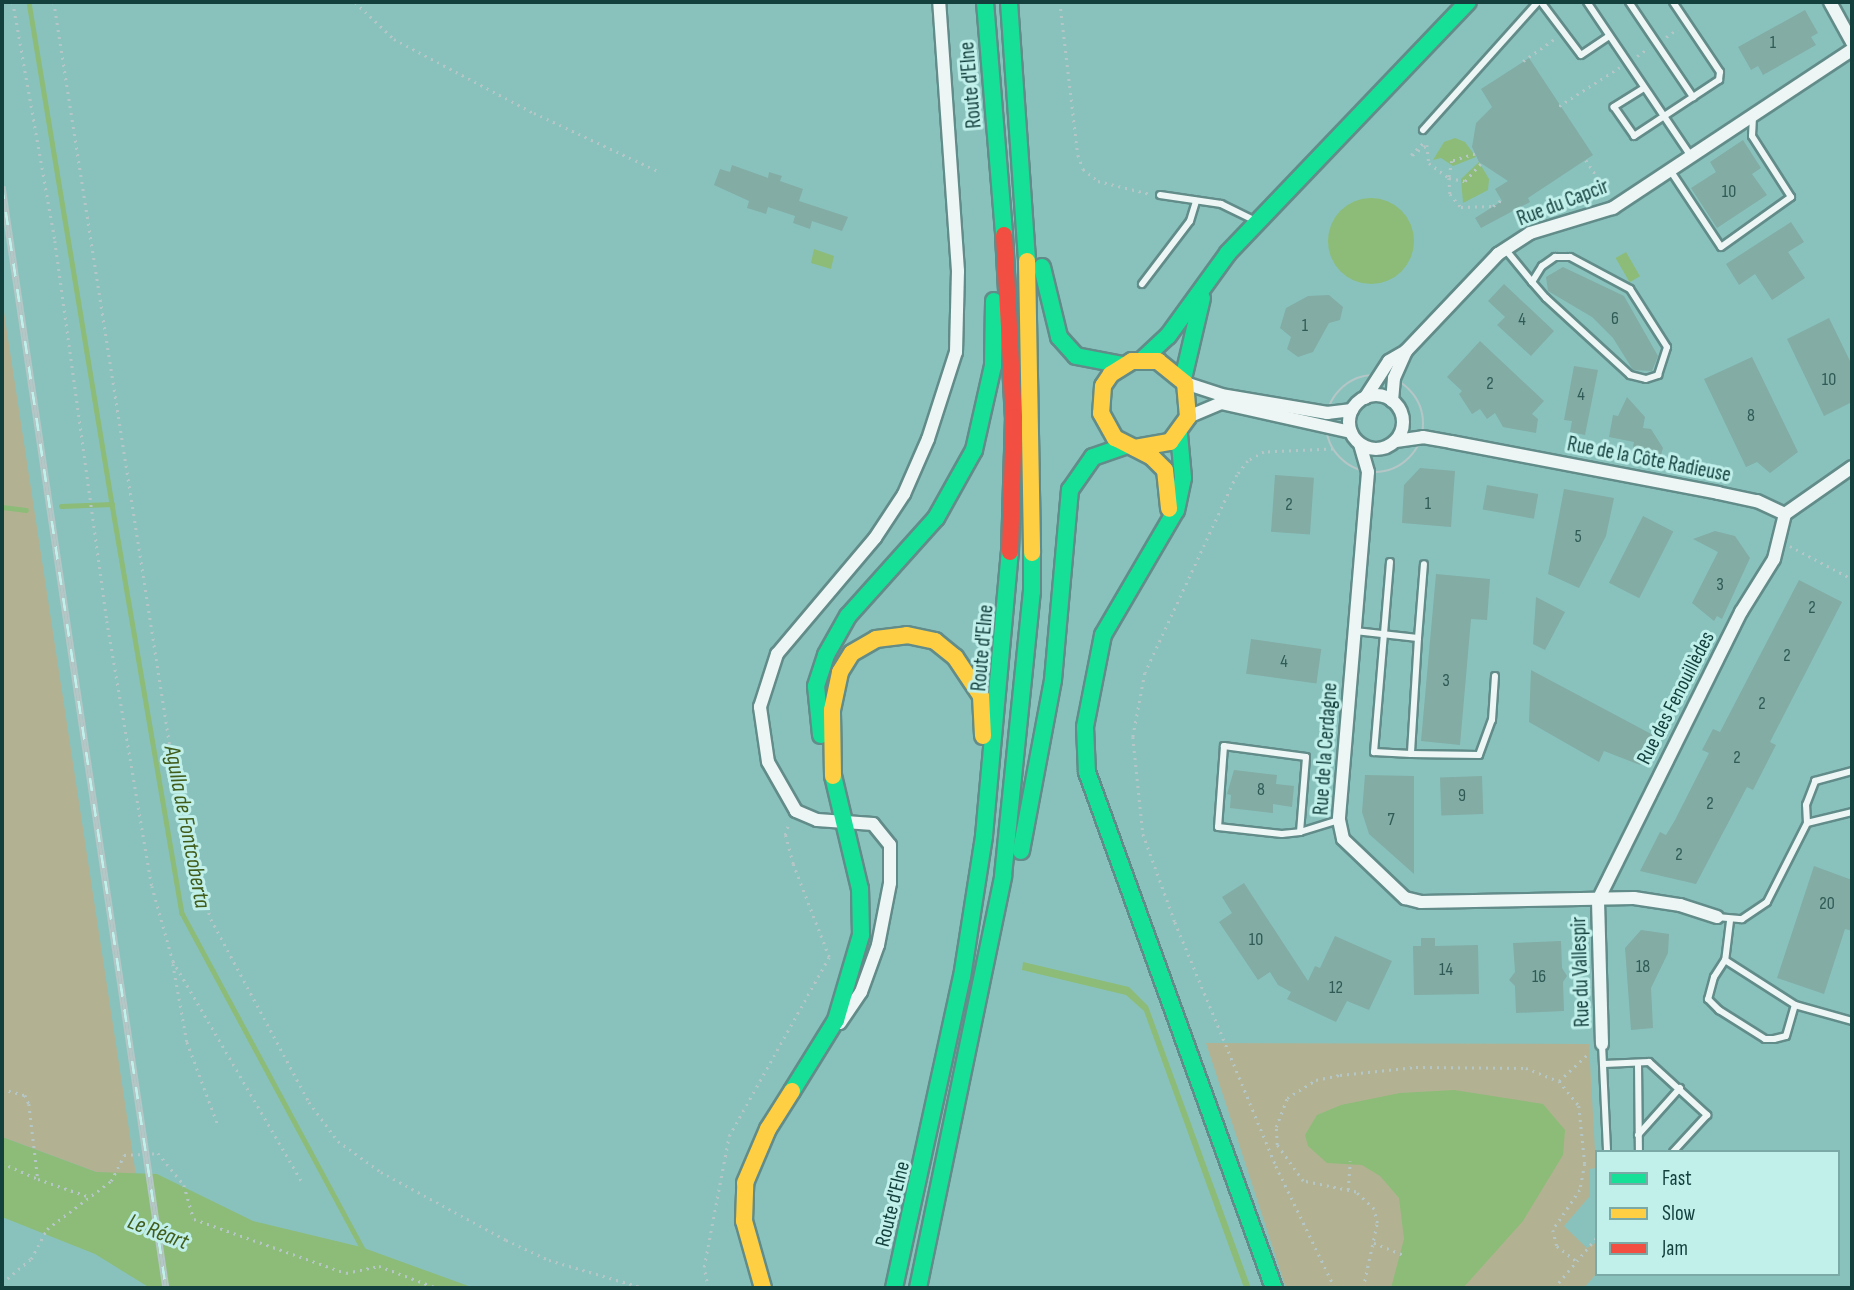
<!DOCTYPE html>
<html>
<head>
<meta charset="utf-8">
<style>
  body { margin:0 }
  #map { position:relative; width:1854px; height:1290px; overflow:hidden; background:#89c2bd; font-family:"Sofia Sans Condensed",sans-serif }
  div>[style] { position:absolute }
  .green>* { inset:0; background:#b2b292 }
  .water>* { inset:0; background:#8cbc78; transform-origin:0 0 }
  .round { border-radius:50% }
  .stream>* { height:4.5px; margin:-2.25px; padding:0 2.25px; transform-origin:2.25px; border-radius:2.25px; background:#8cbc78 }
  .building>* { inset:0; background:#82aca4; transform-origin:0 0 }
  .path>* { height:2.5px; margin-top:-1.25px; transform-origin:0; background:repeating-linear-gradient(90deg,#b5c6c6 0 2px,transparent 0 7px) }
  .path>.ring { margin:-1.25px; padding:0; box-sizing:content-box; background:none; border:2.5px solid #b5c6c6; border-radius:50% }
  .roads { filter:drop-shadow(2px 0 #628c89) drop-shadow(-2px 0 #628c89) drop-shadow(0 2px #628c89) drop-shadow(0 -2px #628c89) }
  .lane>* { height:6px; margin:-3px; padding:0 3px; transform-origin:3px; border-radius:3px; background:#edf6f5 }
  .street>* { height:12px; margin:-6px; padding:0 6px; transform-origin:6px; border-radius:6px; background:#edf6f5 }
  .street>.ring { margin:-6px; padding:0; box-sizing:content-box; background:none; border:12px solid #edf6f5; border-radius:50% }
  .fast>* { height:16px; margin:-8px; padding:0 8px; transform-origin:8px; border-radius:8px; background:#16e098 }
  .slow>* { height:16px; margin:-8px; padding:0 8px; transform-origin:8px; border-radius:8px; background:#ffcf43 }
  .jam>* { height:16px; margin:-8px; padding:0 8px; transform-origin:8px; border-radius:8px; background:#f24e42 }
  .rail>* { height:7px; margin-top:-3.5px; transform-origin:0; background:repeating-linear-gradient(90deg,#c1f0eb 0 13px,#b4c6c5 0 26px); box-sizing:border-box; border-block:2px solid #b4c6c5 }
  span { translate:-50% -50%; white-space:nowrap; text-align:center; line-height:1.15; -webkit-text-stroke:6px #c1f0eb; paint-order:stroke }
  .number-label { font-size:18px; color:#2f5a56 }
  .number-label span { -webkit-text-stroke-width:0 }
  .street-label { font-size:21px; color:#133f3c }
  .water-label { font-size:23px; color:#415d1b; font-style:italic }
  .frame { position:absolute; inset:0; border:4px solid #133f3c; pointer-events:none }
  .legend { position:absolute; left:1595px; top:1150px; width:245px; height:126px; box-sizing:border-box; background:#c1f0eb; border:2px solid #7ba9a5; margin:0; padding:9px 12px; list-style:none; font-size:21px; color:#133f3c }
  .legend li { display:flex; align-items:center; gap:14px; height:35px }
  .legend b { width:35px; border:2px solid #7ba9a5 }
</style>
</head>
<body>
<div id="map">
  <div class="green">
    <div style="clip-path:polygon(2px 299px,136px 1175px,96px 1172px,2px 1137px)"></div>
    <div style="clip-path:polygon(1206px 1043px,1589px 1044px,1596px 1168px,1590px 1169px,1590px 1196px,1564px 1226px,1587px 1248px,1597px 1242px,1597px 1273px,1584px 1288px,1286px 1288px)"></div>
  </div>
  <div class="water">
    <div style="clip-path:polygon(1455px 138px,1465px 142px,1476px 157px,1453px 166px,1441px 158px,1433px 160px,1444px 142px)"></div>
    <div style="clip-path:polygon(1479px 162px,1489px 179px,1488px 190px,1463px 203px,1461px 179px)"></div>
    <div class="round" style="left:1328px;top:198px;width:86px;height:86px"></div>
    <div style="clip-path:polygon(814px 249px,834px 256px,831px 269px,811px 263px)"></div>
    <div style="left:1626px;top:252px;width:28px;height:12px;rotate:60deg"></div>
    <div style="clip-path:polygon(1023px 962px,1129px 987px,1148px 1006px,1251px 1288px,1244px 1288px,1144px 1011px,1126px 995px,1022px 970px)"></div>
    <div style="clip-path:polygon(1454px 1090px,1543px 1104px,1565px 1130px,1563px 1155px,1523px 1221px,1463px 1288px,1391px 1288px,1404px 1239px,1399px 1198px,1380px 1176px,1362px 1165px,1327px 1163px,1308px 1146px,1305px 1135px,1317px 1115px,1341px 1105px,1400px 1093px)"></div>
    <div style="clip-path:polygon(2px 1137px,96px 1172px,157px 1174px,253px 1221px,361px 1247px,474px 1288px,150px 1288px,95px 1254px,2px 1217px)"></div>
  </div>
  <div class="stream">
    <div style="left:29px;top:2px;width:509px;rotate:80.61deg"></div>
    <div style="left:61px;top:506px;width:51px;rotate:-2.2deg"></div>
    <div style="left:112px;top:504px;width:415px;rotate:80.3deg"></div>
    <div style="left:182px;top:913px;width:384px;rotate:61.7deg"></div>
    <div style="left:2px;top:507px;width:24px;rotate:7deg"></div>
  </div>
  <div class="building">
    <div style="clip-path:polygon(1805px 10px,1818px 33px,1811px 37px,1816px 45px,1763px 75px,1758px 66px,1751px 70px,1738px 47px)"></div>
    <div style="clip-path:polygon(1529px 58px,1593px 155px,1528px 198px,1530px 202px,1481px 228px,1475px 218px,1502px 201px,1495px 189px,1508px 181px,1479px 162px,1472px 147px,1476px 123px,1492px 107px,1481px 89px)"></div>
    <div style="clip-path:polygon(1743px 140px,1761px 168px,1752px 174px,1767px 195px,1717px 228px,1691px 188px,1716px 172px,1710px 162px)"></div>
    <div style="clip-path:polygon(732px 165px,768px 178px,769px 172px,782px 176px,780px 181px,803px 189px,799px 201px,848px 217px,842px 231px,812px 221px,810px 229px,793px 223px,795px 216px,768px 207px,766px 214px,747px 208px,749px 201px,714px 185px,720px 169px,730px 172px)"></div>
    <div style="clip-path:polygon(1791px 222px,1804px 242px,1788px 252px,1805px 278px,1772px 300px,1755px 274px,1739px 285px,1726px 264px)"></div>
    <div style="clip-path:polygon(1563px 267px,1624px 296px,1658px 356px,1652px 371px,1633px 370px,1613px 338px,1592px 317px,1548px 291px,1546px 277px)"></div>
    <div style="clip-path:polygon(1504px 284px,1554px 331px,1531px 356px,1497px 325px,1505px 317px,1488px 301px)"></div>
    <div style="clip-path:polygon(1329px 295px,1343px 307px,1340px 320px,1329px 323px,1313px 352px,1298px 357px,1287px 349px,1291px 337px,1280px 328px,1286px 308px,1308px 296px)"></div>
    <div style="clip-path:polygon(1829px 318px,1852px 365px,1852px 402px,1824px 416px,1787px 339px)"></div>
    <div style="clip-path:polygon(1480px 341px,1544px 401px,1532px 414px,1538px 419px,1536px 433px,1503px 427px,1495px 413px,1487px 419px,1480px 409px,1472px 414px,1459px 394px,1462px 391px,1447px 377px)"></div>
    <div style="clip-path:polygon(1752px 357px,1798px 452px,1770px 473px,1757px 462px,1746px 467px,1704px 379px)"></div>
    <div style="clip-path:polygon(1574px 366px,1598px 370px,1585px 435px,1570px 432px,1572px 421px,1564px 420px)"></div>
    <div style="clip-path:polygon(1627px 397px,1645px 417px,1643px 428px,1651px 429px,1663px 448px,1660px 458px,1632px 453px,1634px 442px,1609px 437px,1613px 415px,1618px 416px)"></div>
    <div style="clip-path:polygon(1420px 468px,1455px 471px,1451px 527px,1402px 523px,1404px 485px)"></div>
    <div style="left:1275px;top:475px;width:39px;height:57px;rotate:4deg"></div>
    <div style="left:1487px;top:485px;width:52px;height:25px;rotate:10deg"></div>
    <div style="clip-path:polygon(1564px 489px,1614px 498px,1606px 536px,1579px 588px,1548px 574px)"></div>
    <div style="left:1643px;top:516px;width:34px;height:75px;rotate:27deg"></div>
    <div style="clip-path:polygon(1715px 531px,1735px 536px,1750px 558px,1722px 619px,1717px 616px,1714px 621px,1692px 603px,1718px 552px,1693px 539px)"></div>
    <div style="clip-path:polygon(1436px 574px,1490px 579px,1487px 620px,1471px 619px,1460px 745px,1421px 741px)"></div>
    <div style="clip-path:polygon(1799px 580px,1842px 602px,1770px 742px,1776px 745px,1753px 790px,1747px 787px,1696px 884px,1640px 871px,1660px 832px,1666px 835px,1675px 820px,1709px 753px,1702px 750px,1713px 729px,1720px 732px)"></div>
    <div style="clip-path:polygon(1536px 597px,1565px 612px,1545px 650px,1533px 644px)"></div>
    <div style="left:1251px;top:639px;width:71px;height:35px;rotate:8deg"></div>
    <div style="clip-path:polygon(1531px 670px,1655px 736px,1640px 765px,1604px 751px,1599px 762px,1529px 722px)"></div>
    <div style="clip-path:polygon(1234px 770px,1277px 775px,1276px 784px,1294px 786px,1292px 807px,1273px 804px,1273px 813px,1230px 808px,1231px 795px,1227px 794px)"></div>
    <div style="clip-path:polygon(1365px 775px,1414px 776px,1414px 874px,1369px 834px,1362px 812px)"></div>
    <div style="left:1482px;top:776px;width:38px;height:42px;rotate:88deg"></div>
    <div style="clip-path:polygon(1814px 866px,1852px 880px,1852px 931px,1845px 929px,1824px 994px,1777px 978px)"></div>
    <div style="clip-path:polygon(1244px 883px,1308px 981px,1315px 966px,1320px 968px,1335px 936px,1392px 961px,1369px 1010px,1347px 1001px,1336px 1022px,1287px 999px,1291px 992px,1278px 985px,1270px 972px,1258px 980px,1219px 922px,1232px 913px,1222px 897px)"></div>
    <div style="clip-path:polygon(1641px 930px,1669px 934px,1668px 953px,1651px 988px,1653px 1028px,1631px 1030px,1625px 948px)"></div>
    <div style="clip-path:polygon(1421px 938px,1435px 938px,1435px 946px,1478px 945px,1479px 994px,1414px 995px,1413px 946px,1421px 946px)"></div>
    <div style="clip-path:polygon(1561px 941px,1562px 968px,1567px 976px,1563px 982px,1564px 1011px,1516px 1013px,1515px 986px,1509px 980px,1515px 972px,1513px 943px)"></div>
  </div>
  <div class="path">
    <div style="left:13px;top:2px;width:243px;rotate:80deg"></div>
    <div style="left:55px;top:241px;width:384px;rotate:82.2deg"></div>
    <div style="left:107px;top:621px;width:269px;rotate:80.4deg"></div>
    <div style="left:152px;top:886px;width:78px;rotate:74.4deg"></div>
    <div style="left:173px;top:961px;width:256px;rotate:59.7deg"></div>
    <div style="left:54px;top:2px;width:760px;rotate:81.14deg"></div>
    <div style="left:171px;top:753px;width:87px;rotate:80.1deg"></div>
    <div style="left:186px;top:839px;width:84px;rotate:72.6deg"></div>
    <div style="left:211px;top:919px;width:208px;rotate:61.8deg"></div>
    <div style="left:309px;top:1102px;width:49px;rotate:53.4deg"></div>
    <div style="left:338px;top:1141px;width:53px;rotate:35.8deg"></div>
    <div style="left:381px;top:1172px;width:142px;rotate:28.5deg"></div>
    <div style="left:506px;top:1240px;width:47px;rotate:24.9deg"></div>
    <div style="left:549px;top:1260px;width:99px;rotate:16.4deg"></div>
    <div style="left:355px;top:2px;width:54px;rotate:43.5deg"></div>
    <div style="left:394px;top:39px;width:158px;rotate:27.9deg"></div>
    <div style="left:534px;top:113px;width:139px;rotate:25.1deg"></div>
    <div style="left:1060px;top:2px;width:154px;rotate:83.3deg"></div>
    <div style="left:1078px;top:155px;width:15px;rotate:70deg"></div>
    <div style="left:1083px;top:169px;width:19px;rotate:39deg"></div>
    <div style="left:1098px;top:181px;width:54px;rotate:14deg"></div>
    <div style="left:1666px;top:37px;width:14px;rotate:-34deg"></div>
    <div style="left:1637px;top:56px;width:14px;rotate:-34deg"></div>
    <div style="left:1523px;top:61px;width:40px;rotate:-34.9deg"></div>
    <div style="left:1559px;top:106px;width:72px;rotate:-32.6deg"></div>
    <div style="left:1475px;top:154px;width:24px;rotate:163deg"></div>
    <div style="left:1452px;top:161px;width:17px;rotate:100deg"></div>
    <div style="left:1449px;top:178px;width:16px;rotate:11deg"></div>
    <div style="left:1465px;top:181px;width:24px;rotate:-48deg"></div>
    <div style="left:1411px;top:155px;width:21px;rotate:-45deg"></div>
    <div style="left:1412px;top:155px;width:18px;rotate:-34deg"></div>
    <div style="left:1427px;top:145px;width:18px;rotate:84deg"></div>
    <div style="left:1429px;top:163px;width:25px;rotate:37deg"></div>
    <div style="left:1449px;top:178px;width:16px;rotate:86deg"></div>
    <div style="left:1450px;top:194px;width:17px;rotate:50deg"></div>
    <div style="left:1461px;top:207px;width:32px;rotate:-2deg"></div>
    <div style="left:1493px;top:206px;width:12px;rotate:-35deg"></div>
    <div style="left:1586px;top:160px;width:42px;rotate:56.7deg"></div>
    <div class="ring" style="left:1326px;top:375px;width:95.5px;height:95.5px"></div>
    <div style="left:1333px;top:449px;width:69px;rotate:177.5deg"></div>
    <div style="left:1264px;top:452px;width:18px;rotate:151deg"></div>
    <div style="left:1248px;top:461px;width:18px;rotate:128deg"></div>
    <div style="left:1237px;top:475px;width:218px;rotate:114.9deg"></div>
    <div style="left:1145px;top:673px;width:65px;rotate:100.6deg"></div>
    <div style="left:1133px;top:737px;width:98px;rotate:84.1deg"></div>
    <div style="left:1143px;top:834px;width:94px;rotate:70deg"></div>
    <div style="left:1175px;top:922px;width:264px;rotate:67.5deg"></div>
    <div style="left:1276px;top:1166px;width:136px;rotate:64.2deg"></div>
    <div style="left:1790px;top:546px;width:70px;rotate:28deg"></div>
    <div style="left:173px;top:964px;width:79px;rotate:79.8deg"></div>
    <div style="left:187px;top:1042px;width:89px;rotate:69.5deg"></div>
    <div style="left:1559px;top:1081px;width:42px;rotate:-43.1deg"></div>
    <div style="left:2px;top:1089px;width:24px;rotate:15deg"></div>
    <div style="left:25px;top:1095px;width:10px;rotate:66deg"></div>
    <div style="left:29px;top:1104px;width:76px;rotate:83.2deg"></div>
    <div style="left:38px;top:1179px;width:55px;rotate:19.1deg"></div>
    <div style="left:2px;top:1163px;width:39px;rotate:24deg"></div>
    <div style="left:1348px;top:1190px;width:29px;rotate:-86deg"></div>
    <div style="left:1374px;top:1243px;width:31px;rotate:22deg"></div>
    <div style="left:2px;top:1283px;width:38px;rotate:-40deg"></div>
    <div style="left:31px;top:1259px;width:34px;rotate:-62deg"></div>
    <div style="left:47px;top:1229px;width:80px;rotate:-36.9deg"></div>
    <div style="left:111px;top:1181px;width:29px;rotate:-63deg"></div>
    <div style="left:124px;top:1155px;width:34px;rotate:-3deg"></div>
    <div style="left:158px;top:1153px;width:41px;rotate:50.9deg"></div>
    <div style="left:184px;top:1185px;width:35px;rotate:74deg"></div>
    <div style="left:194px;top:1219px;width:161px;rotate:19.6deg"></div>
    <div style="left:346px;top:1273px;width:34px;rotate:-12deg"></div>
    <div style="left:379px;top:1266px;width:62px;rotate:20.8deg"></div>
    <div style="left:708px;top:1288px;width:21px;rotate:-101deg"></div>
    <div style="left:704px;top:1267px;width:133px;rotate:-79.2deg"></div>
    <div style="left:729px;top:1136px;width:205px;rotate:-60.8deg"></div>
    <div style="left:829px;top:957px;width:100px;rotate:-111.2deg"></div>
    <div style="left:793px;top:864px;width:30px;rotate:-105deg"></div>
    <div style="left:785px;top:835px;width:13px;rotate:-72deg"></div>
    <div style="left:1363px;top:1288px;width:66px;rotate:-77.8deg"></div>
    <div style="left:1377px;top:1223px;width:14px;rotate:-102deg"></div>
    <div style="left:1374px;top:1209px;width:25px;rotate:-137deg"></div>
    <div style="left:1356px;top:1192px;width:54px;rotate:-168.3deg"></div>
    <div style="left:1303px;top:1181px;width:44px;rotate:-125.8deg"></div>
    <div style="left:1277px;top:1145px;width:18px;rotate:-93deg"></div>
    <div style="left:1276px;top:1127px;width:31px;rotate:-69deg"></div>
    <div style="left:1287px;top:1098px;width:34px;rotate:-32deg"></div>
    <div style="left:1316px;top:1080px;width:25px;rotate:-12deg"></div>
    <div style="left:1340px;top:1075px;width:76px;rotate:-6deg"></div>
    <div style="left:1416px;top:1067px;width:110px;rotate:0.5deg"></div>
    <div style="left:1526px;top:1068px;width:35px;rotate:22deg"></div>
    <div style="left:1559px;top:1081px;width:32px;rotate:51deg"></div>
    <div style="left:1579px;top:1106px;width:58px;rotate:84.1deg"></div>
    <div style="left:1585px;top:1164px;width:26px;rotate:101deg"></div>
    <div style="left:1580px;top:1190px;width:48px;rotate:124deg"></div>
    <div style="left:1553px;top:1230px;width:16px;rotate:76deg"></div>
    <div style="left:1557px;top:1246px;width:24px;rotate:38deg"></div>
    <div style="left:1554px;top:1288px;width:67px;rotate:-49.9deg"></div>
  </div>
  <div class="roads">
    <div class="lane">
      <div style="left:1541px;top:2px;width:66px;rotate:53deg"></div>
      <div style="left:1581px;top:55px;width:34px;rotate:-34deg"></div>
      <div style="left:1587px;top:2px;width:186px;rotate:56deg"></div>
      <div style="left:1629px;top:2px;width:115px;rotate:56deg"></div>
      <div style="left:1644px;top:88px;width:36px;rotate:148deg"></div>
      <div style="left:1614px;top:107px;width:35px;rotate:55deg"></div>
      <div style="left:1634px;top:136px;width:102px;rotate:-33.4deg"></div>
      <div style="left:1719px;top:80px;width:8px;rotate:-83deg"></div>
      <div style="left:1720px;top:72px;width:84px;rotate:-123.9deg"></div>
      <div style="left:1423px;top:130px;width:172px;rotate:-48.1deg"></div>
      <div style="left:1670px;top:170px;width:92px;rotate:56.5deg"></div>
      <div style="left:1721px;top:247px;width:86px;rotate:-35.5deg"></div>
      <div style="left:1791px;top:197px;width:72px;rotate:-122.6deg"></div>
      <div style="left:1752px;top:136px;width:21px;rotate:-87deg"></div>
      <div style="left:1160px;top:195px;width:62px;rotate:8.4deg"></div>
      <div style="left:1221px;top:204px;width:39px;rotate:26deg"></div>
      <div style="left:1505px;top:249px;width:43px;rotate:50.7deg"></div>
      <div style="left:1532px;top:282px;width:21px;rotate:49deg"></div>
      <div style="left:1546px;top:298px;width:114px;rotate:42.5deg"></div>
      <div style="left:1630px;top:375px;width:16px;rotate:14deg"></div>
      <div style="left:1646px;top:379px;width:13px;rotate:-18deg"></div>
      <div style="left:1658px;top:375px;width:29px;rotate:-72deg"></div>
      <div style="left:1667px;top:347px;width:69px;rotate:-122.5deg"></div>
      <div style="left:1630px;top:289px;width:68px;rotate:-151.9deg"></div>
      <div style="left:1570px;top:257px;width:15px;rotate:180deg"></div>
      <div style="left:1555px;top:257px;width:16px;rotate:145deg"></div>
      <div style="left:1542px;top:266px;width:19px;rotate:122deg"></div>
      <div style="left:1142px;top:284px;width:79px;rotate:-52.7deg"></div>
      <div style="left:1190px;top:221px;width:21px;rotate:-73deg"></div>
      <div style="left:1390px;top:562px;width:191px;rotate:94.8deg"></div>
      <div style="left:1374px;top:752px;width:37px;rotate:3deg"></div>
      <div style="left:1355px;top:631px;width:63px;rotate:6.3deg"></div>
      <div style="left:1418px;top:638px;width:116px;rotate:93.5deg"></div>
      <div style="left:1411px;top:754px;width:68px;rotate:0.8deg"></div>
      <div style="left:1479px;top:755px;width:37px;rotate:-70deg"></div>
      <div style="left:1492px;top:720px;width:44px;rotate:-86.1deg"></div>
      <div style="left:1418px;top:638px;width:74px;rotate:-85.4deg"></div>
      <div style="left:1807px;top:823px;width:18px;rotate:-93deg"></div>
      <div style="left:1806px;top:805px;width:26px;rotate:-69deg"></div>
      <div style="left:1815px;top:781px;width:38px;rotate:-15deg"></div>
      <div style="left:1300px;top:832px;width:75px;rotate:-85.4deg"></div>
      <div style="left:1306px;top:757px;width:83px;rotate:-172.4deg"></div>
      <div style="left:1224px;top:746px;width:81px;rotate:94.2deg"></div>
      <div style="left:1218px;top:827px;width:64px;rotate:6.2deg"></div>
      <div style="left:1282px;top:834px;width:18px;rotate:-6deg"></div>
      <div style="left:1300px;top:832px;width:41px;rotate:-17.1deg"></div>
      <div style="left:1717px;top:917px;width:25px;rotate:5deg"></div>
      <div style="left:1742px;top:919px;width:30px;rotate:-34deg"></div>
      <div style="left:1767px;top:902px;width:89px;rotate:-63.1deg"></div>
      <div style="left:1807px;top:823px;width:46px;rotate:-13.7deg"></div>
      <div style="left:1730px;top:921px;width:39px;rotate:97deg"></div>
      <div style="left:1725px;top:960px;width:83px;rotate:32.7deg"></div>
      <div style="left:1795px;top:1005px;width:59px;rotate:15.7deg"></div>
      <div style="left:1725px;top:960px;width:20px;rotate:123deg"></div>
      <div style="left:1714px;top:977px;width:23px;rotate:105deg"></div>
      <div style="left:1708px;top:999px;width:16px;rotate:45deg"></div>
      <div style="left:1719px;top:1010px;width:54px;rotate:32.2deg"></div>
      <div style="left:1765px;top:1039px;width:9px"></div>
      <div style="left:1774px;top:1039px;width:12px;rotate:-14deg"></div>
      <div style="left:1786px;top:1036px;width:32px;rotate:-74deg"></div>
      <div style="left:1602px;top:1044px;width:108px;rotate:87.3deg"></div>
      <div style="left:1638px;top:1063px;width:89px;rotate:89.4deg"></div>
      <div style="left:1604px;top:1064px;width:45px;rotate:-2.5deg"></div>
      <div style="left:1649px;top:1062px;width:79px;rotate:42.4deg"></div>
      <div style="left:1707px;top:1115px;width:50px;rotate:132.6deg"></div>
      <div style="left:1638px;top:1135px;width:63px;rotate:-48.2deg"></div>
    </div>
    <div class="street">
      <div style="left:1830px;top:2px;width:46px;rotate:61.2deg"></div>
      <div style="left:1185px;top:383px;width:38px;rotate:18deg"></div>
      <div style="left:1221px;top:395px;width:108px;rotate:9.6deg"></div>
      <div style="left:1327px;top:413px;width:25px;rotate:-7deg"></div>
      <div class="ring" style="left:1349px;top:395px;width:42px;height:42px"></div>
      <div style="left:1365px;top:398px;width:44px;rotate:-57deg"></div>
      <div style="left:1389px;top:361px;width:20px;rotate:-30deg"></div>
      <div style="left:1406px;top:351px;width:134px;rotate:-46.5deg"></div>
      <div style="left:1498px;top:254px;width:38px;rotate:-33deg"></div>
      <div style="left:1530px;top:233px;width:87px;rotate:-16.8deg"></div>
      <div style="left:1613px;top:208px;width:287px;rotate:-33.5deg"></div>
      <div style="left:1392px;top:401px;width:23px;rotate:-85deg"></div>
      <div style="left:1394px;top:378px;width:30px;rotate:-66deg"></div>
      <div style="left:1188px;top:417px;width:36px;rotate:-23deg"></div>
      <div style="left:1221px;top:403px;width:133px;rotate:12.6deg"></div>
      <div style="left:1396px;top:441px;width:27px;rotate:-8deg"></div>
      <div style="left:1423px;top:437px;width:28px;rotate:10deg"></div>
      <div style="left:1451px;top:442px;width:272px;rotate:10.8deg"></div>
      <div style="left:1718px;top:493px;width:40px;rotate:12deg"></div>
      <div style="left:1757px;top:501px;width:31px;rotate:25deg"></div>
      <div style="left:1360px;top:444px;width:29px;rotate:74deg"></div>
      <div style="left:1368px;top:472px;width:349px;rotate:94.8deg"></div>
      <div style="left:1339px;top:820px;width:19px;rotate:78deg"></div>
      <div style="left:1343px;top:839px;width:86px;rotate:43.6deg"></div>
      <div style="left:1405px;top:898px;width:16px;rotate:14deg"></div>
      <div style="left:1421px;top:902px;width:213px;rotate:-1.1deg"></div>
      <div style="left:1634px;top:898px;width:47px;rotate:8.7deg"></div>
      <div style="left:1680px;top:905px;width:39px;rotate:18deg"></div>
      <div style="left:1785px;top:514px;width:82px;rotate:-35deg"></div>
      <div style="left:840px;top:1023px;width:37px;rotate:-56deg"></div>
      <div style="left:861px;top:992px;width:50px;rotate:-70.1deg"></div>
      <div style="left:878px;top:945px;width:63px;rotate:-79deg"></div>
      <div style="left:890px;top:883px;width:38px;rotate:-90deg"></div>
      <div style="left:890px;top:845px;width:27px;rotate:-129deg"></div>
      <div style="left:873px;top:824px;width:56px;rotate:-175.9deg"></div>
      <div style="left:817px;top:820px;width:23px;rotate:-157deg"></div>
      <div style="left:796px;top:811px;width:56px;rotate:-119.7deg"></div>
      <div style="left:768px;top:762px;width:56px;rotate:-98.3deg"></div>
      <div style="left:760px;top:707px;width:56px;rotate:-72.2deg"></div>
      <div style="left:777px;top:654px;width:152px;rotate:-49.8deg"></div>
      <div style="left:875px;top:538px;width:53px;rotate:-56.6deg"></div>
      <div style="left:904px;top:494px;width:60px;rotate:-66.4deg"></div>
      <div style="left:928px;top:439px;width:91px;rotate:-72.2deg"></div>
      <div style="left:956px;top:352px;width:81px;rotate:-88.6deg"></div>
      <div style="left:958px;top:271px;width:270px;rotate:-94deg"></div>
      <div style="left:1602px;top:1044px;width:144px;rotate:-91.6deg"></div>
      <div style="left:1598px;top:900px;width:322px;rotate:-63.6deg"></div>
      <div style="left:1741px;top:612px;width:62px;rotate:-58.1deg"></div>
      <div style="left:1774px;top:559px;width:46px;rotate:-76.3deg"></div>
    </div>
    <div class="fast">
      <div style="left:985px;top:2px;width:234px;rotate:85.3deg"></div>
      <div style="left:1009px;top:2px;width:260px;rotate:86deg"></div>
      <div style="left:1042px;top:267px;width:72px;rotate:76.3deg"></div>
      <div style="left:1059px;top:337px;width:25px;rotate:48deg"></div>
      <div style="left:1076px;top:356px;width:48px;rotate:10.8deg"></div>
      <div style="left:1143px;top:359px;width:34px;rotate:-43deg"></div>
      <div style="left:1168px;top:336px;width:102px;rotate:-54.1deg"></div>
      <div style="left:1228px;top:253px;width:347px;rotate:-46.3deg"></div>
      <div style="left:1183px;top:379px;width:83px;rotate:-76.8deg"></div>
      <div style="left:1179px;top:434px;width:44px;rotate:84.8deg"></div>
      <div style="left:1183px;top:478px;width:33px;rotate:102deg"></div>
      <div style="left:1176px;top:510px;width:145px;rotate:120.3deg"></div>
      <div style="left:1103px;top:635px;width:94px;rotate:101.1deg"></div>
      <div style="left:1085px;top:727px;width:45px;rotate:87.5deg"></div>
      <div style="left:1087px;top:772px;width:549px;rotate:70.08deg"></div>
      <div style="left:821px;top:735px;width:49px;rotate:-95.8deg"></div>
      <div style="left:816px;top:686px;width:33px;rotate:-72deg"></div>
      <div style="left:826px;top:655px;width:45px;rotate:-60.6deg"></div>
      <div style="left:848px;top:616px;width:132px;rotate:-48.1deg"></div>
      <div style="left:936px;top:518px;width:78px;rotate:-60.8deg"></div>
      <div style="left:974px;top:450px;width:86px;rotate:-77.3deg"></div>
      <div style="left:993px;top:366px;width:65px;rotate:-89.1deg"></div>
      <div style="left:1021px;top:851px;width:174px;rotate:-79.4deg"></div>
      <div style="left:1053px;top:680px;width:191px;rotate:-84.9deg"></div>
      <div style="left:1070px;top:490px;width:40px;rotate:-55.1deg"></div>
      <div style="left:1093px;top:457px;width:36px;rotate:-19deg"></div>
      <div style="left:792px;top:1091px;width:84px;rotate:-58.2deg"></div>
      <div style="left:836px;top:1020px;width:89px;rotate:-73.6deg"></div>
      <div style="left:861px;top:935px;width:46px;rotate:-91.2deg"></div>
      <div style="left:860px;top:889px;width:116px;rotate:-103.4deg"></div>
      <div style="left:894px;top:1288px;width:318px;rotate:-77.7deg"></div>
      <div style="left:962px;top:977px;width:143px;rotate:-81.1deg"></div>
      <div style="left:984px;top:836px;width:285px;rotate:-84.8deg"></div>
      <div style="left:918px;top:1288px;width:421px;rotate:-78.3deg"></div>
      <div style="left:1003px;top:876px;width:285px;rotate:-84.2deg"></div>
      <div style="left:1032px;top:592px;width:39px;rotate:-90deg"></div>
    </div>
    <div class="slow">
      <div style="left:1027px;top:261px;width:292px;rotate:89deg"></div>
      <div style="left:1135px;top:448px;width:36px;rotate:-10deg"></div>
      <div style="left:1170px;top:442px;width:31px;rotate:-54deg"></div>
      <div style="left:1188px;top:417px;width:34px;rotate:-95deg"></div>
      <div style="left:1185px;top:383px;width:35px;rotate:-141deg"></div>
      <div style="left:1158px;top:361px;width:26px;rotate:180deg"></div>
      <div style="left:1132px;top:361px;width:25px;rotate:148deg"></div>
      <div style="left:1111px;top:374px;width:14px;rotate:124deg"></div>
      <div style="left:1103px;top:386px;width:27px;rotate:94deg"></div>
      <div style="left:1101px;top:413px;width:29px;rotate:61deg"></div>
      <div style="left:1115px;top:438px;width:42px;rotate:27.2deg"></div>
      <div style="left:1152px;top:457px;width:18px;rotate:45deg"></div>
      <div style="left:1165px;top:470px;width:39px;rotate:84deg"></div>
      <div style="left:833px;top:776px;width:66px;rotate:-90.9deg"></div>
      <div style="left:832px;top:710px;width:39px;rotate:-78deg"></div>
      <div style="left:840px;top:672px;width:22px;rotate:-58deg"></div>
      <div style="left:852px;top:653px;width:28px;rotate:-30deg"></div>
      <div style="left:876px;top:639px;width:31px;rotate:-7deg"></div>
      <div style="left:907px;top:635px;width:29px;rotate:12deg"></div>
      <div style="left:935px;top:641px;width:26px;rotate:39deg"></div>
      <div style="left:955px;top:657px;width:47px;rotate:56.3deg"></div>
      <div style="left:981px;top:696px;width:40px;rotate:87.1deg"></div>
      <div style="left:763px;top:1288px;width:70px;rotate:-105.8deg"></div>
      <div style="left:744px;top:1221px;width:38px;rotate:-88deg"></div>
      <div style="left:745px;top:1183px;width:59px;rotate:-66.9deg"></div>
      <div style="left:768px;top:1129px;width:45px;rotate:-57.7deg"></div>
    </div>
    <div class="jam">
      <div style="left:1004px;top:235px;width:182px;rotate:86.9deg"></div>
      <div style="left:1014px;top:417px;width:135px;rotate:91.7deg"></div>
    </div>
  </div>
  <div class="rail">
    <div style="left:2px;top:186px;width:1114px;rotate:81.54deg"></div>
  </div>
  <div class="number-label">
    <span style="left:1773px;top:43px">1</span>
    <span style="left:1729px;top:192px">10</span>
    <span style="left:1615px;top:319px">6</span>
    <span style="left:1522px;top:320px">4</span>
    <span style="left:1305px;top:326px">1</span>
    <span style="left:1829px;top:380px">10</span>
    <span style="left:1490px;top:384px">2</span>
    <span style="left:1581px;top:395px">4</span>
    <span style="left:1751px;top:416px">8</span>
    <span style="left:1428px;top:504px">1</span>
    <span style="left:1289px;top:505px">2</span>
    <span style="left:1578px;top:537px">5</span>
    <span style="left:1720px;top:585px">3</span>
    <span style="left:1812px;top:608px">2</span>
    <span style="left:1787px;top:656px">2</span>
    <span style="left:1284px;top:662px">4</span>
    <span style="left:1446px;top:681px">3</span>
    <span style="left:1762px;top:704px">2</span>
    <span style="left:1737px;top:758px">2</span>
    <span style="left:1261px;top:790px">8</span>
    <span style="left:1462px;top:796px">9</span>
    <span style="left:1710px;top:804px">2</span>
    <span style="left:1391px;top:820px">7</span>
    <span style="left:1679px;top:855px">2</span>
    <span style="left:1827px;top:904px">20</span>
    <span style="left:1256px;top:940px">10</span>
    <span style="left:1643px;top:967px">18</span>
    <span style="left:1446px;top:970px">14</span>
    <span style="left:1539px;top:977px">16</span>
    <span style="left:1336px;top:988px">12</span>
  </div>
  <div class="street-label">
    <span style="left:971px;top:85px;rotate:-95deg">Route d'Elne</span>
    <span style="left:1563px;top:203px;rotate:-21deg">Rue du Capcir</span>
    <span style="left:1649px;top:460px;rotate:11deg">Rue de la Côte Radieuse</span>
    <span style="left:983px;top:648px;rotate:-85deg">Route d'Elne</span>
    <span style="left:1676px;top:698px;rotate:-63deg">Rue des Fenouillèdes</span>
    <span style="left:1326px;top:749px;rotate:-86deg">Rue de la Cerdagne</span>
    <span style="left:1581px;top:972px;rotate:-92deg">Rue du Vallespir</span>
    <span style="left:893px;top:1204px;rotate:-76deg">Route d'Elne</span>
  </div>
  <div class="water-label">
    <span style="left:187px;top:827px;rotate:79deg">Agulla de Fontcoberta</span>
    <span style="left:158px;top:1232px;rotate:21deg">Le Réart</span>
  </div>
  <div class="frame"></div>
  <ul class="legend">
  <li><b style="height:9px;background:#16e098"></b>Fast</li>
  <li><b style="height:9px;background:#ffcf43"></b>Slow</li>
  <li><b style="height:9px;background:#f24e42"></b>Jam</li>
  </ul>
</div>
</body>
</html>
